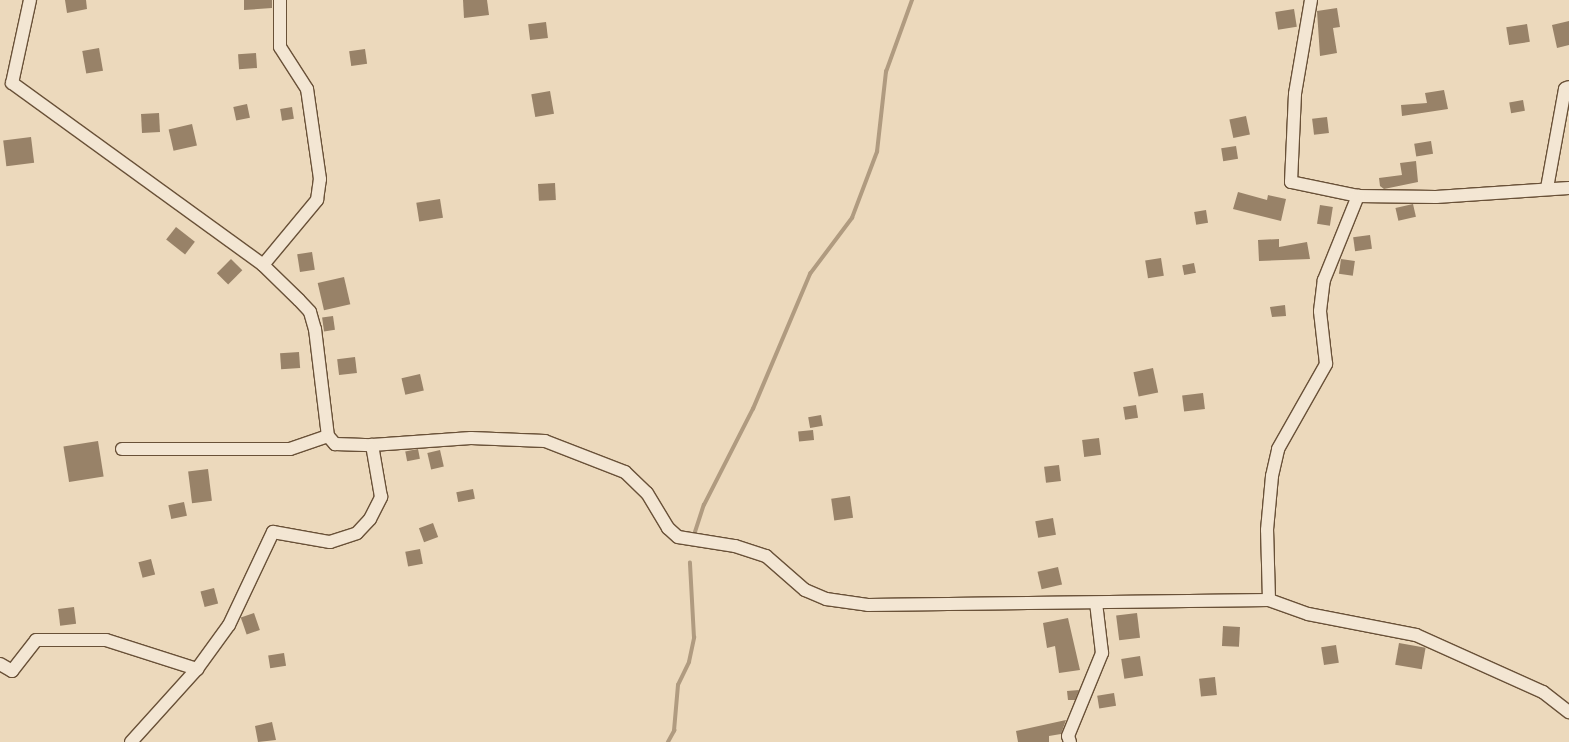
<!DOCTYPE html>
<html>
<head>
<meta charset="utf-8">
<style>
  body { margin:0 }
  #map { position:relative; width:1569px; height:742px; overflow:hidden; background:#ecd9bc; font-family:"Old Standard TT",serif }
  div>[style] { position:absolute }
  .stream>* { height:3.5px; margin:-1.75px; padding:0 1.75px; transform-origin:1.75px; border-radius:1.75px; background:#b09b80 }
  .building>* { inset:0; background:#988268; transform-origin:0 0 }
  .roads { filter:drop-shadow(1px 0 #695138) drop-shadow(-1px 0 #695138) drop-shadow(0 1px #695138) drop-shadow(0 -1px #695138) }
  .minor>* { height:12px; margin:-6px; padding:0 6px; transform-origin:6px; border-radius:6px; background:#f3e6d3 }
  span { translate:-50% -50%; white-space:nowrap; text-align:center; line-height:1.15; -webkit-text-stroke:3.5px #f3e6d3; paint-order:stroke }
</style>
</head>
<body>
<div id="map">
  <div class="stream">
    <div style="left:695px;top:532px;width:28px;rotate:-72deg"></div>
    <div style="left:704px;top:505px;width:108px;rotate:-63deg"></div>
    <div style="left:753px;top:409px;width:147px;rotate:-67.1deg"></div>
    <div style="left:810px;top:274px;width:70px;rotate:-53.1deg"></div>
    <div style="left:852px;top:218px;width:71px;rotate:-69.3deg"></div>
    <div style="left:877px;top:152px;width:81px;rotate:-83.6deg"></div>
    <div style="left:886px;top:72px;width:77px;rotate:-70.1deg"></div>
    <div style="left:668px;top:742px;width:13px;rotate:-61deg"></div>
    <div style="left:674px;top:731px;width:46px;rotate:-85deg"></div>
    <div style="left:678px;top:685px;width:25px;rotate:-64deg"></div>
    <div style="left:689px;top:662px;width:25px;rotate:-78deg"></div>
    <div style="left:694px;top:638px;width:75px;rotate:-93.1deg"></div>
  </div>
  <div class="building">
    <div style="clip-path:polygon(65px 0,86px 0,87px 9px,67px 13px)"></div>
    <div style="clip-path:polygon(244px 0,272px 0,272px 8px,244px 10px)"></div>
    <div style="clip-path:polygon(463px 0,487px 0,489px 15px,464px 18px)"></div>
    <div style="clip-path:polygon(1337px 8px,1340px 27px,1333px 28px,1337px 53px,1320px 56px,1317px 11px)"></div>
    <div style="left:1294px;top:9px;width:18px;height:19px;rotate:81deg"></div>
    <div style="clip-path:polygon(1569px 21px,1569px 45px,1557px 48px,1552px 25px)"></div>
    <div style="left:546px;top:22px;width:16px;height:18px;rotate:83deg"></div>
    <div style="left:1527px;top:24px;width:18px;height:21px;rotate:81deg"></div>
    <div style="left:99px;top:48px;width:23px;height:17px;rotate:80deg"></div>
    <div style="left:365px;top:49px;width:15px;height:16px;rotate:82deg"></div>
    <div style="left:256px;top:53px;width:15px;height:18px;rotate:86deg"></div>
    <div style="clip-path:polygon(1444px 90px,1448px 109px,1402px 116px,1401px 105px,1427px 103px,1425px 93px)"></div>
    <div style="left:550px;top:91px;width:23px;height:19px;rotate:80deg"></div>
    <div style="left:1523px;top:100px;width:11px;height:14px;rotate:80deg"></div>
    <div style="left:247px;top:104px;width:14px;height:14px;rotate:78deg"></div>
    <div style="left:292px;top:107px;width:12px;height:12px;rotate:81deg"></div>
    <div style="left:159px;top:113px;width:19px;height:18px;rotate:87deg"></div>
    <div style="left:1246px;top:116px;width:19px;height:17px;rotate:78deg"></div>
    <div style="left:1327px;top:117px;width:16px;height:15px;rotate:83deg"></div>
    <div style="left:192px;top:124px;width:22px;height:24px;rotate:77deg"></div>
    <div style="left:31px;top:137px;width:26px;height:28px;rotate:83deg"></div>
    <div style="left:1431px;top:141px;width:13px;height:17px;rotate:81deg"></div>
    <div style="left:1236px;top:146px;width:13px;height:15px;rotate:81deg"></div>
    <div style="clip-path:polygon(1416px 161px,1418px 182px,1384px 189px,1380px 186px,1379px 178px,1402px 175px,1400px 163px)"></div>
    <div style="left:555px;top:183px;width:17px;height:17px;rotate:87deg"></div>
    <div style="clip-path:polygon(1238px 192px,1267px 200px,1268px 195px,1286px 199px,1281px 221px,1233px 209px)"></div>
    <div style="left:440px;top:199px;width:19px;height:24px;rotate:81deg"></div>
    <div style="left:1413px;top:204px;width:13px;height:18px;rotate:77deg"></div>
    <div style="left:1320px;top:205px;width:13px;height:19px;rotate:9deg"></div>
    <div style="left:1206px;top:210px;width:13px;height:12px;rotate:81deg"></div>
    <div style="left:176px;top:227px;width:24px;height:16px;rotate:38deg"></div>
    <div style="left:1370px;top:235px;width:14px;height:17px;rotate:82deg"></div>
    <div style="clip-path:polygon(1279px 239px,1279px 247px,1307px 242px,1310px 259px,1259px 261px,1258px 240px)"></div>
    <div style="left:312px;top:252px;width:18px;height:15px;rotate:81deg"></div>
    <div style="left:1161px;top:258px;width:18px;height:16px;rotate:81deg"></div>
    <div style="left:231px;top:259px;width:16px;height:20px;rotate:45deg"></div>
    <div style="left:1341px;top:259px;width:14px;height:15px;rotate:8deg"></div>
    <div style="left:1194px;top:263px;width:10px;height:12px;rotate:79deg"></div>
    <div style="left:344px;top:277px;width:28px;height:27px;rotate:77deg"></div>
    <div style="clip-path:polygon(1285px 305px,1286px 316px,1272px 317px,1270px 307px)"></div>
    <div style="left:333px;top:316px;width:14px;height:11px;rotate:82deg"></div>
    <div style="left:299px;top:352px;width:16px;height:19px;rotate:86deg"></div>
    <div style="left:355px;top:357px;width:16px;height:18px;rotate:83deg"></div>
    <div style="left:1153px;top:368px;width:25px;height:20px;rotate:78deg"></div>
    <div style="left:420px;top:374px;width:17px;height:19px;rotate:77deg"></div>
    <div style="left:1203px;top:393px;width:16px;height:21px;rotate:83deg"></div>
    <div style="left:1136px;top:405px;width:13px;height:13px;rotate:81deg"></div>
    <div style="left:821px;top:415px;width:11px;height:13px;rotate:80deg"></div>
    <div style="left:813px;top:430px;width:10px;height:15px;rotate:84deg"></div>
    <div style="left:1099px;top:438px;width:17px;height:17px;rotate:83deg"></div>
    <div style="left:98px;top:441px;width:36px;height:35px;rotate:81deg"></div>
    <div style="left:418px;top:449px;width:10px;height:13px;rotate:79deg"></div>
    <div style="left:440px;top:450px;width:17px;height:13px;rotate:77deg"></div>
    <div style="left:1059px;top:465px;width:16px;height:15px;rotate:83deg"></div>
    <div style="left:208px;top:469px;width:32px;height:20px;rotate:83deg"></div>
    <div style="left:473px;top:489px;width:10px;height:17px;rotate:79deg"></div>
    <div style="left:850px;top:496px;width:22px;height:19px;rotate:82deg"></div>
    <div style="left:184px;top:502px;width:14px;height:16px;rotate:78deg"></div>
    <div style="left:1053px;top:518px;width:17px;height:18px;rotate:80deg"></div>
    <div style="left:433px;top:523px;width:15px;height:15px;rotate:70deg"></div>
    <div style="left:420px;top:549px;width:15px;height:15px;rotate:79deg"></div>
    <div style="left:151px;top:559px;width:16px;height:13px;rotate:75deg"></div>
    <div style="left:1058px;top:567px;width:18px;height:21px;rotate:77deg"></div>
    <div style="left:214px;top:588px;width:16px;height:14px;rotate:75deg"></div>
    <div style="left:74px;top:607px;width:17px;height:16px;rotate:83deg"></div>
    <div style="left:254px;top:613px;width:18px;height:14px;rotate:71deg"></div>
    <div style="left:1137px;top:613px;width:25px;height:21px;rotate:83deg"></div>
    <div style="clip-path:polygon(1068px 618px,1080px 670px,1059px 673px,1055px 646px,1047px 648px,1043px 623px)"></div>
    <div style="left:1223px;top:626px;width:17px;height:20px;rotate:3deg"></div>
    <div style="left:1399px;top:643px;width:27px;height:22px;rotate:10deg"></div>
    <div style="left:1336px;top:645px;width:18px;height:15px;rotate:81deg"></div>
    <div style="left:284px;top:653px;width:13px;height:16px;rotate:81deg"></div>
    <div style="left:1140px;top:656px;width:20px;height:19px;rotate:81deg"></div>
    <div style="left:1215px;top:677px;width:18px;height:16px;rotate:84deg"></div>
    <div style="clip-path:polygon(1079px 690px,1075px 700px,1068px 700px,1067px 691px)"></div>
    <div style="left:1114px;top:693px;width:13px;height:17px;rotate:81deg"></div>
    <div style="clip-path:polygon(1066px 720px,1061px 734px,1049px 736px,1049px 742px,1018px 742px,1016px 731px)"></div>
    <div style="clip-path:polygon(272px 722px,276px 740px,258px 742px,255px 726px)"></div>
  </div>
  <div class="roads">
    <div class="minor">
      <div style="left:30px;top:0;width:85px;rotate:102.2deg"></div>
      <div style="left:12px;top:83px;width:310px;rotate:35.9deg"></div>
      <div style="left:263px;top:265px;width:50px;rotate:44.2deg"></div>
      <div style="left:299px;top:300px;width:16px;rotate:47deg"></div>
      <div style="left:310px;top:312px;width:18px;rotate:74deg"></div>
      <div style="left:315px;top:329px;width:108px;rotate:83.1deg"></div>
      <div style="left:328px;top:436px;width:11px;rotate:49deg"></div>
      <div style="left:335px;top:444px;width:37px;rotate:2deg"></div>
      <div style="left:372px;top:445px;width:99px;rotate:-4deg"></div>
      <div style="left:471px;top:438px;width:74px;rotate:2.3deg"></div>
      <div style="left:545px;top:441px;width:86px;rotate:21.2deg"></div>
      <div style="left:625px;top:472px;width:30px;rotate:44deg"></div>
      <div style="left:647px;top:493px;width:41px;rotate:59deg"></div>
      <div style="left:668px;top:528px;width:13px;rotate:42deg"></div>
      <div style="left:678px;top:537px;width:58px;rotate:9deg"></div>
      <div style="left:735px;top:546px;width:33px;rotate:18deg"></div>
      <div style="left:766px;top:556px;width:52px;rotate:41.1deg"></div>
      <div style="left:805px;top:590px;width:23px;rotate:23deg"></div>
      <div style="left:826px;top:599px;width:42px;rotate:8.1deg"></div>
      <div style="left:868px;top:605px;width:401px;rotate:-0.7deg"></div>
      <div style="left:1269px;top:600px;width:41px;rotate:19.7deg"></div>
      <div style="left:1308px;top:614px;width:110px;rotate:11deg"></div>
      <div style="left:1416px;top:635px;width:139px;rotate:24.2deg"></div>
      <div style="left:1543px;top:692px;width:33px;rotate:38deg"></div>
      <div style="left:1311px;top:0;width:95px;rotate:99.7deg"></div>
      <div style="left:1295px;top:94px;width:88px;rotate:92.6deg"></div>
      <div style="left:1291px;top:182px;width:68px;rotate:11.8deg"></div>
      <div style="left:1358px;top:196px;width:78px;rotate:0.7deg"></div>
      <div style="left:1436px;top:197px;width:133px;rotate:-3.9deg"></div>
      <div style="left:1547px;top:188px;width:101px;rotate:-79.7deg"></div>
      <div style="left:1565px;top:89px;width:4px;rotate:-27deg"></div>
      <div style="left:263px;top:265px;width:85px;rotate:-50.3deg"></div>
      <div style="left:317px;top:200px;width:21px;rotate:-82deg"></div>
      <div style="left:320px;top:179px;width:91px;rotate:-98.2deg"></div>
      <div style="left:307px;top:89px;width:50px;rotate:-122.7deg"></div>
      <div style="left:280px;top:47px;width:47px;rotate:-90deg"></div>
      <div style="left:122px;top:449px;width:168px"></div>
      <div style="left:290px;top:449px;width:40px;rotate:-18.9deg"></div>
      <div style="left:1269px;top:600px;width:70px;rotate:-91.6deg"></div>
      <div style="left:1267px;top:530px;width:54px;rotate:-84.7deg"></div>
      <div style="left:1272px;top:476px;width:28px;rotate:-77deg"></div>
      <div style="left:1278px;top:449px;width:98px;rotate:-60.5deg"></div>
      <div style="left:1326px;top:364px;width:53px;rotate:-96.5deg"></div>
      <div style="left:1320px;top:311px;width:31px;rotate:-83deg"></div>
      <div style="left:1324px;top:280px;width:91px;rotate:-68deg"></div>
      <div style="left:0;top:664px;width:14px;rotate:30deg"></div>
      <div style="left:12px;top:671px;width:39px;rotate:-52deg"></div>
      <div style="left:36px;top:640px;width:70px"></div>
      <div style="left:106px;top:640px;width:96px;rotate:17.7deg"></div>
      <div style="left:131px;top:742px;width:98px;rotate:-47.9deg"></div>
      <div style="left:197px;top:669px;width:54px;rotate:-54deg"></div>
      <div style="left:229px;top:625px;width:103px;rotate:-64.7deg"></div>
      <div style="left:273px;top:532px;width:58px;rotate:10deg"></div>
      <div style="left:330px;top:542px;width:28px;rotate:-18deg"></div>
      <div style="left:357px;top:533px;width:19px;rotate:-47deg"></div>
      <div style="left:370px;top:519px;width:25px;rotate:-63deg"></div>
      <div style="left:381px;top:497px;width:53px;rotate:-99.8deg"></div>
      <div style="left:1070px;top:742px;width:6px;rotate:-108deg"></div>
      <div style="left:1068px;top:736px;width:90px;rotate:-67.7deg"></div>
      <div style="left:1102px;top:653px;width:50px;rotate:-96.8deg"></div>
    </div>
  </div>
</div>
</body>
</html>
